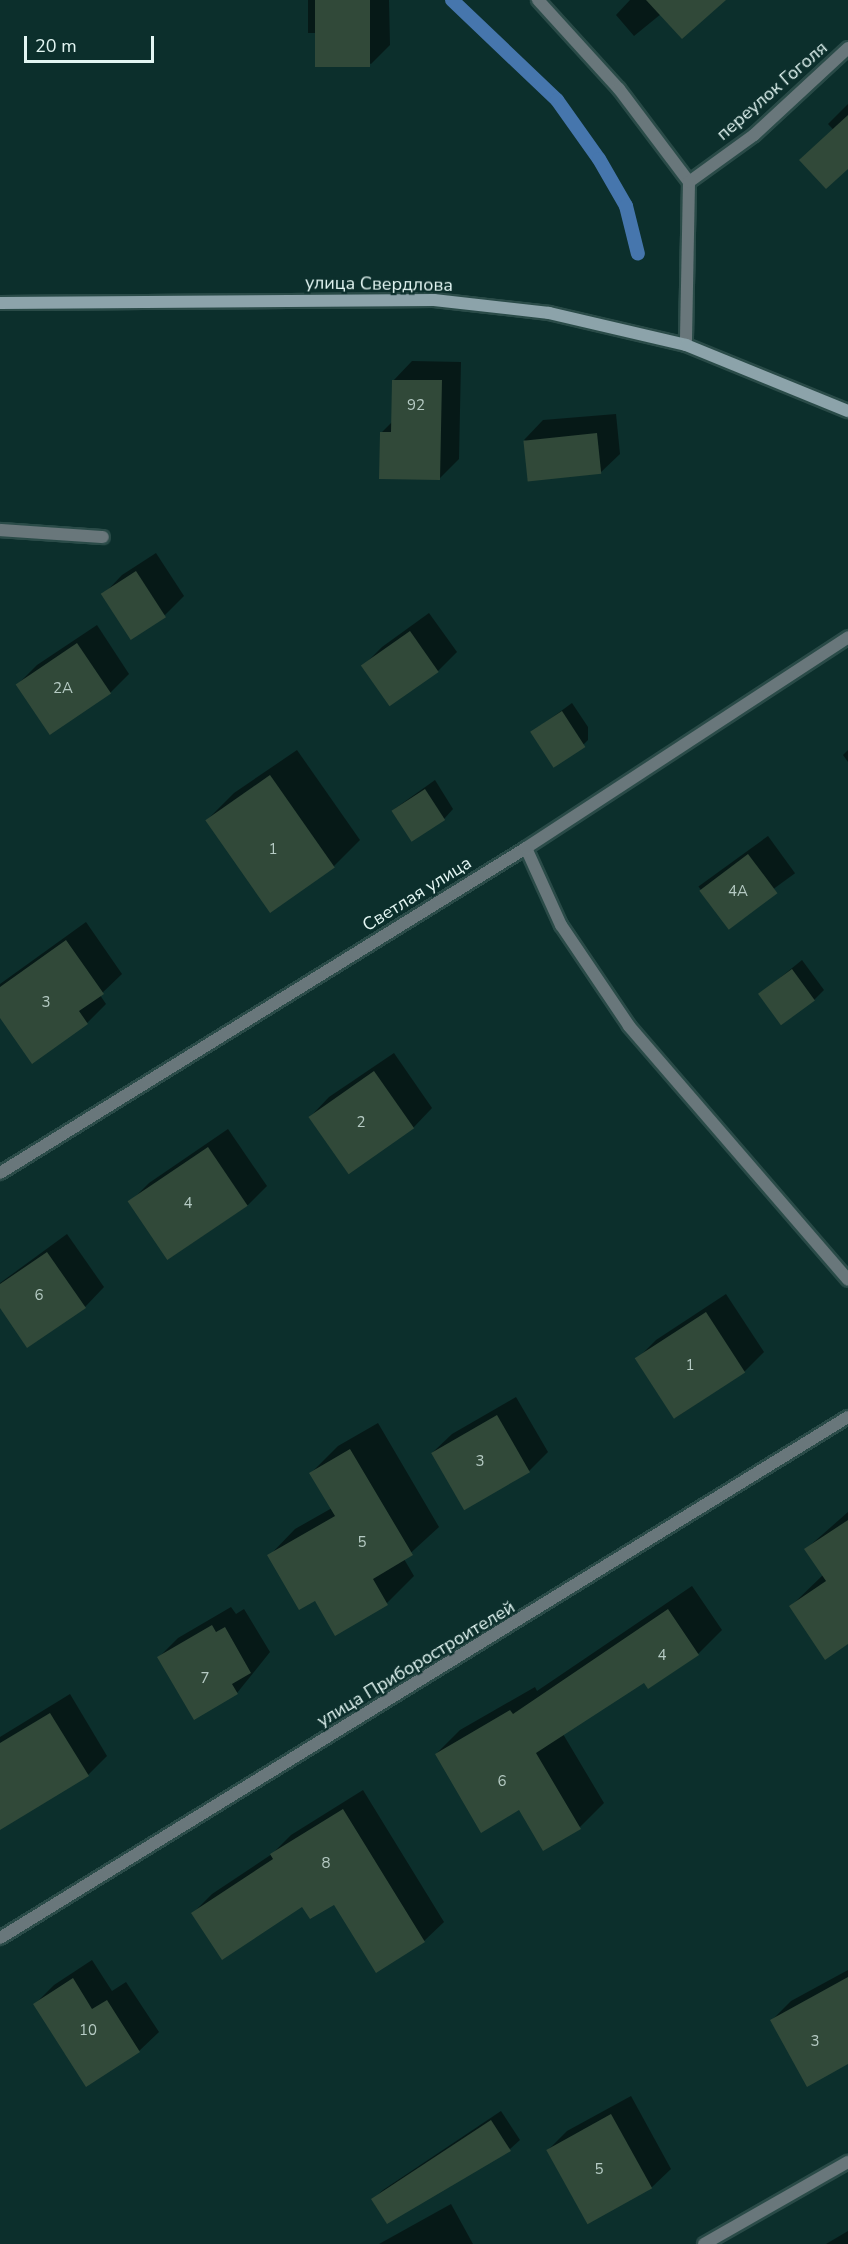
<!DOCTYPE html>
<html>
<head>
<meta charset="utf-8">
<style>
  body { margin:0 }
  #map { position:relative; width:848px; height:2244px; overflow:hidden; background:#0c2f2c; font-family:"Nunito Sans",sans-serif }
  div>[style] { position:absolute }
  .shadow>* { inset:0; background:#0007; transform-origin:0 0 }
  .stream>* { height:14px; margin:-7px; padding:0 7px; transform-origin:7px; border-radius:7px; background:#4676ad }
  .building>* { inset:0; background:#314939; transform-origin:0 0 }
  .roads { filter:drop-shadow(2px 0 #2a4b48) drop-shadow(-2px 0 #2a4b48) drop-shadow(0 2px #2a4b48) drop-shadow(0 -2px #2a4b48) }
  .lane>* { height:12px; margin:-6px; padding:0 6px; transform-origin:6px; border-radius:6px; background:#69777b }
  .street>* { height:12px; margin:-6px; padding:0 6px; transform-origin:6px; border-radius:6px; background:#69777b }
  .secondary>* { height:12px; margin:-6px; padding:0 6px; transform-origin:6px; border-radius:6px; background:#8ca3aa }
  span { translate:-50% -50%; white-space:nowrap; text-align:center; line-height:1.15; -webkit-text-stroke:4.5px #0c2f2c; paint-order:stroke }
  .number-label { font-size:15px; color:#b6cbc4 }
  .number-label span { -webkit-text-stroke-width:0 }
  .street-label { font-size:18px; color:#e3f6f3 }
  .scale { position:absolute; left:24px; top:36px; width:130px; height:27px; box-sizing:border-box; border:3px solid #e3f6f3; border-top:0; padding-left:8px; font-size:18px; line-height:21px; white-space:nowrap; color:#e3f6f3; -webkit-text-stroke:4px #0c2f2c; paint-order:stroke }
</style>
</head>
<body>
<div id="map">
  <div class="shadow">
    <div style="clip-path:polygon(308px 0,389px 0,390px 45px,371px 64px,317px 33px,308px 33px)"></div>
    <div style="clip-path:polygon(630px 0,723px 0,661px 14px,634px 36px,616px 15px)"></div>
    <div style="clip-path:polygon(848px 104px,848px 145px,828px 124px)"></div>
    <div style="clip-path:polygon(412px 361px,461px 362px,459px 459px,440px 478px,381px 433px,393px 421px,393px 381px)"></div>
    <div style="clip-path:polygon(616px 414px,620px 454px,600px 473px,524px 440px,543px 420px)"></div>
    <div style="clip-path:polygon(156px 553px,184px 596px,165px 615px,103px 595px,122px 575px)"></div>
    <div style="clip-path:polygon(429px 613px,457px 652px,438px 671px,363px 666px,382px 647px)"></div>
    <div style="clip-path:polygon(97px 625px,129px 674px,110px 693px,17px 685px,37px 665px)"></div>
    <div style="clip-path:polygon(572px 703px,588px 727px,588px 740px,578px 750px,531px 733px)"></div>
    <div style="clip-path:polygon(297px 750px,360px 840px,333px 867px,207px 820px,234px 793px)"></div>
    <div style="clip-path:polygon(848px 750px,848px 762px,843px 755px)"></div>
    <div style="clip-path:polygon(435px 780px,453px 809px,444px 819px,393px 810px)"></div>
    <div style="left:768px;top:836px;width:46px;height:86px;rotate:54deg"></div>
    <div style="clip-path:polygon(86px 922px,122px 974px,100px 995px,106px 1004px,87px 1023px,0 1016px,0 984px)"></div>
    <div style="clip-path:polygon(802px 960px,824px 990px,814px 1000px,760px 994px)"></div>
    <div style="clip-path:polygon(394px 1053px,432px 1108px,413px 1128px,348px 1172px,310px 1117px,329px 1097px)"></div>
    <div style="clip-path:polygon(228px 1129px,267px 1186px,248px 1205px,168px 1259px,130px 1202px,149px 1183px)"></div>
    <div style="clip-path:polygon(67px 1234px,104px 1287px,85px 1307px,0 1306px,0 1283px)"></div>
    <div style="clip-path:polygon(726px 1294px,764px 1352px,744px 1372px,675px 1418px,637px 1359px,656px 1340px)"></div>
    <div style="clip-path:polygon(516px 1397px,548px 1452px,529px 1471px,432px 1453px,452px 1434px)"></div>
    <div style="clip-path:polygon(378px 1423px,439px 1527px,404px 1559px,414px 1576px,387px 1603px,335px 1634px,315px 1599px,269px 1556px,295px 1529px,332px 1508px,311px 1473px,338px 1446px)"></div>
    <div style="clip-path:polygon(848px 1512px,848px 1643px,791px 1606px,823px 1575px,806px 1549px)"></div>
    <div style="clip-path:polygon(692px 1586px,722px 1630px,698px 1654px,644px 1681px,563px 1734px,604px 1803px,580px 1827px,519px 1808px,436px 1754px,460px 1730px,535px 1687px,537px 1691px)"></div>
    <div style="clip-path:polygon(231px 1607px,236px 1614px,244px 1609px,270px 1652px,237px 1693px,159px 1657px,178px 1638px)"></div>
    <div style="clip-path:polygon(70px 1694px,107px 1756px,88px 1775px,0 1829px,0 1737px)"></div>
    <div style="clip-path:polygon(363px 1790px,444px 1922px,424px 1941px,334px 1903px,193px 1913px,212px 1894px,272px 1854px,291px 1835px)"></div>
    <div style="clip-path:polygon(92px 1960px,112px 1991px,126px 1982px,159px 2032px,139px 2051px,35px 2004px,54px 1985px)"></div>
    <div style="clip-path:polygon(848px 1970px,848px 2062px,772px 2020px,791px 2001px)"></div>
    <div style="clip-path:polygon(631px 2096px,671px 2169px,651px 2188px,548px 2150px,567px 2131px)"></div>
    <div style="clip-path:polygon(501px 2111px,520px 2140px,510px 2149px,387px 2222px,373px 2199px,383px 2190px)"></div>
    <div style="clip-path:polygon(451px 2204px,473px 2244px,379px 2244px)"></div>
    <div style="clip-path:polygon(848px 2231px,848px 2244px,826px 2244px)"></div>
  </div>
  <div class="stream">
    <div style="left:452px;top:0;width:145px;rotate:43.6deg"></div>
    <div style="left:557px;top:100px;width:72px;rotate:54.6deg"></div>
    <div style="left:599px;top:159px;width:54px;rotate:60.1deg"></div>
    <div style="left:626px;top:206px;width:49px;rotate:76deg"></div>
  </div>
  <div class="building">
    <div style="left:315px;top:0;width:55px;height:67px"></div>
    <div style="clip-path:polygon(646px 0,726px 0,682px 39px)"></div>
    <div style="clip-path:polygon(848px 115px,848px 169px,826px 189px,799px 160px)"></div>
    <div style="clip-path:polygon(392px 380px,442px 380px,440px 480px,379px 479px,380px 432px,391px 432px)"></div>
    <div style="left:597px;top:433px;width:41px;height:74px;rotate:84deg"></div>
    <div style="left:136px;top:571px;width:55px;height:42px;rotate:57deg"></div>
    <div style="left:410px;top:631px;width:50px;height:60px;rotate:55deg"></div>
    <div style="left:77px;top:643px;width:61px;height:74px;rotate:56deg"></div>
    <div style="left:562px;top:711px;width:43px;height:38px;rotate:57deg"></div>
    <div style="left:270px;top:775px;width:113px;height:79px;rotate:55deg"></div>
    <div style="left:425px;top:789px;width:37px;height:40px;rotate:57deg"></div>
    <div style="left:748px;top:854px;width:49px;height:61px;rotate:53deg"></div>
    <div style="clip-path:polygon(66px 940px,104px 994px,79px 1011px,88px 1024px,32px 1064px,0 1018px,0 987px)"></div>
    <div style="left:792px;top:969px;width:39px;height:42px;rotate:54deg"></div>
    <div style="left:374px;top:1071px;width:70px;height:80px;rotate:55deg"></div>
    <div style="left:208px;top:1147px;width:71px;height:97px;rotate:56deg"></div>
    <div style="clip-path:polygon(47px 1252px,86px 1308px,27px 1348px,0 1308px,0 1284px)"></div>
    <div style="left:706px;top:1312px;width:72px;height:85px;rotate:57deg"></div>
    <div style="left:497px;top:1415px;width:66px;height:76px;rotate:60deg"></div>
    <div style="clip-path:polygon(350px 1449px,413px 1555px,373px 1579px,388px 1605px,335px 1636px,315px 1601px,299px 1610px,267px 1555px,335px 1516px,309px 1473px)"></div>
    <div style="clip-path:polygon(848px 1520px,848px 1644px,825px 1660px,789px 1606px,826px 1581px,804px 1549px)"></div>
    <div style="clip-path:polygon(668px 1609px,699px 1655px,648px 1689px,644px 1683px,536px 1753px,581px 1829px,543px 1851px,519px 1810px,481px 1833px,435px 1754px,510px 1710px,513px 1714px)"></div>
    <div style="clip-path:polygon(212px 1625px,216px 1632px,225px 1627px,251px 1673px,232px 1684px,238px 1694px,194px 1720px,157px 1657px)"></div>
    <div style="clip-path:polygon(50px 1713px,89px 1776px,0 1830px,0 1743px)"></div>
    <div style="clip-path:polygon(343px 1809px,425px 1942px,376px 1973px,334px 1905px,310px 1919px,302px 1907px,222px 1960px,191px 1913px,273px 1859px,270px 1854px)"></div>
    <div style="clip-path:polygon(848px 1977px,848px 2064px,807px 2087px,770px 2020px)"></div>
    <div style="clip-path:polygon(73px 1978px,92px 2009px,107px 2000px,140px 2052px,86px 2087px,33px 2004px)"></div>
    <div style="left:611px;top:2114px;width:85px;height:74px;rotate:61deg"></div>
    <div style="clip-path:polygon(491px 2120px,511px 2151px,387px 2224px,371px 2199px)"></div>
  </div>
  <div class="roads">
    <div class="lane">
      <div style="left:0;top:530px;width:103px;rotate:3.9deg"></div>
    </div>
    <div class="street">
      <div style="left:538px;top:0;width:120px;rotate:47.7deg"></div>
      <div style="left:619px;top:89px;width:116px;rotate:53deg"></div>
      <div style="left:689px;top:182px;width:163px;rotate:91.1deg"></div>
      <div style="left:689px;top:182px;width:80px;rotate:-35.9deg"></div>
      <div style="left:754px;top:135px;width:128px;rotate:-42.8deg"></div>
      <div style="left:526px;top:848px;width:85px;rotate:65.6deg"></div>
      <div style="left:561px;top:925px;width:122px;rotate:56deg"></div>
      <div style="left:629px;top:1026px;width:335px;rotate:49.2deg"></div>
      <div style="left:0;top:1173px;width:618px;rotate:-31.71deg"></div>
      <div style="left:526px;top:848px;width:385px;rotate:-33.2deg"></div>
      <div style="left:0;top:1938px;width:995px;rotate:-31.57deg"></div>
      <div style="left:704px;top:2244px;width:166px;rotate:-29.7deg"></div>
    </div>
    <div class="secondary">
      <div style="left:0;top:303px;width:434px;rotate:-0.4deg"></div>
      <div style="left:434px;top:300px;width:116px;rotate:6.4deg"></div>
      <div style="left:549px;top:313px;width:141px;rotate:13.1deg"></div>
      <div style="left:686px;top:345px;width:175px;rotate:22.2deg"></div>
    </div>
  </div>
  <div class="number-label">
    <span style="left:416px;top:406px">92</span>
    <span style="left:63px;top:689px">2А</span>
    <span style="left:273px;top:850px">1</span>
    <span style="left:738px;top:892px">4А</span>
    <span style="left:46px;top:1003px">3</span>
    <span style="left:361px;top:1123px">2</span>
    <span style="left:188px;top:1204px">4</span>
    <span style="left:39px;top:1296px">6</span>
    <span style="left:690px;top:1366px">1</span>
    <span style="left:480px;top:1462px">3</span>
    <span style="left:362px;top:1543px">5</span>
    <span style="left:662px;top:1656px">4</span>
    <span style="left:205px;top:1679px">7</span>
    <span style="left:502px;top:1782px">6</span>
    <span style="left:326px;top:1864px">8</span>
    <span style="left:88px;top:2031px">10</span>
    <span style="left:815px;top:2042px">3</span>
    <span style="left:599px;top:2170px">5</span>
  </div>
  <div class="street-label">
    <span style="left:772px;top:91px;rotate:-41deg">переулок Гоголя</span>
    <span style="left:379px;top:284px;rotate:1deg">улица Свердлова</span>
    <span style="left:417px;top:894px;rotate:-32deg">Светлая улица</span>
    <span style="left:416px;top:1664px;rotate:-31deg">улица Приборостроителей</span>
  </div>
  <div class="scale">20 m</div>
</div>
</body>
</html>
